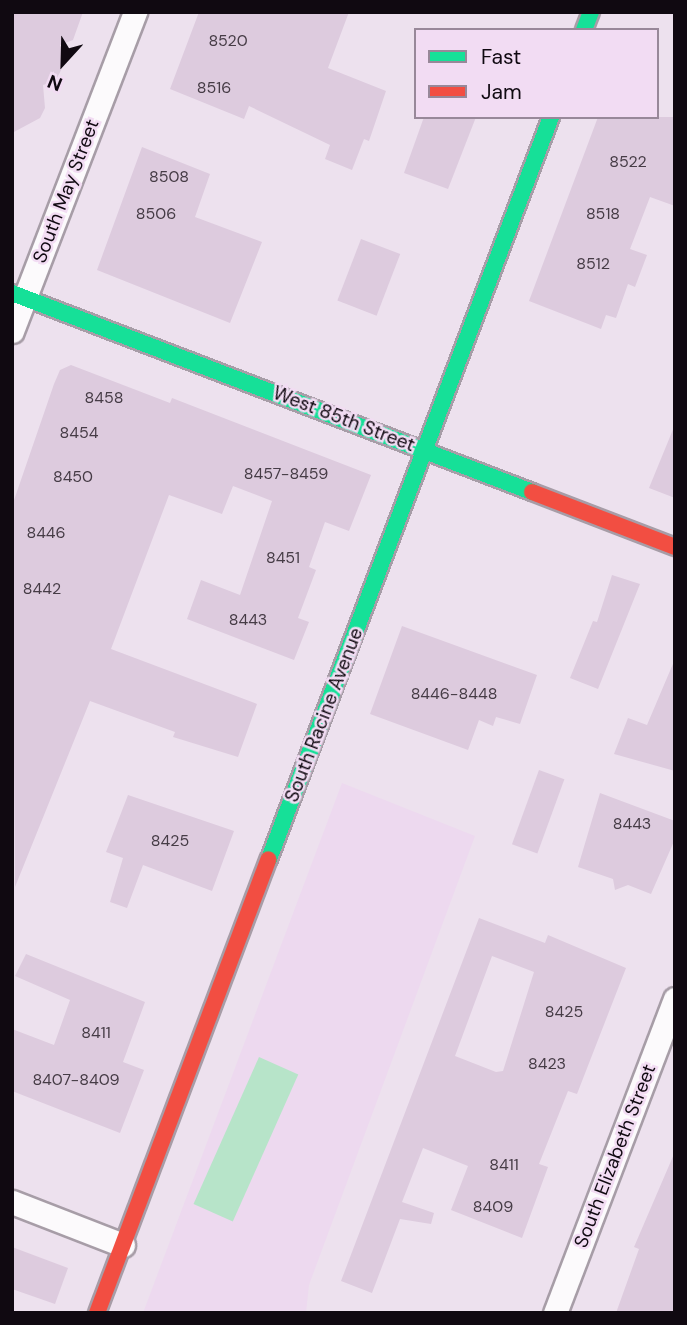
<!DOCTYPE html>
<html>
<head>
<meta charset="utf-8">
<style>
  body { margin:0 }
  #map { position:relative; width:687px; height:1325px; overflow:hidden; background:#ede1ee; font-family:"DM Sans",sans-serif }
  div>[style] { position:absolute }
  .built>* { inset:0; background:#edd9ef }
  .green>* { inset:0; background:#b7e4c9; transform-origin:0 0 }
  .building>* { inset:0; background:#ddcbde; transform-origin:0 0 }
  .roads { filter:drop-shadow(2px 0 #a79da7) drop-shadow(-2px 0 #a79da7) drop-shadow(0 2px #a79da7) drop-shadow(0 -2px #a79da7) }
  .street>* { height:23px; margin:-11.5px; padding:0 11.5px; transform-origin:11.5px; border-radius:11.5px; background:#fcfafc }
  .fast>* { height:16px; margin:-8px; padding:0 8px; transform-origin:8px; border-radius:8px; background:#16e098 }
  .jam>* { height:16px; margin:-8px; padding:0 8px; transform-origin:8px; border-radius:8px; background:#f24e42 }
  span { translate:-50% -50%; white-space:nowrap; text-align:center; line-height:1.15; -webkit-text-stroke:5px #f2dcf3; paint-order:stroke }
  .number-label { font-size:16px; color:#463c46 }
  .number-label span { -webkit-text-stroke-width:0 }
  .street-label { font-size:19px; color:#100911 }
  .frame { position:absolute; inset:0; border:14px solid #100911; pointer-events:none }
  .legend { position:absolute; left:414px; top:28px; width:245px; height:91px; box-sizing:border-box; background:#f2dcf3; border:2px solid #988899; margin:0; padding:9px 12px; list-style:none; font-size:21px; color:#100911 }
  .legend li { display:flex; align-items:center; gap:14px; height:35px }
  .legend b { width:35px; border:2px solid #988899 }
  .north { position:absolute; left:28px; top:28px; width:70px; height:70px; -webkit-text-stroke:5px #f2dcf3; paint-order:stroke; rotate:202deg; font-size:19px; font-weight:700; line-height:28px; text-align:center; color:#100911 }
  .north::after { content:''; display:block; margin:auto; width:24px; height:32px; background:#100911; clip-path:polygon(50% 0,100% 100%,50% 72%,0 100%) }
</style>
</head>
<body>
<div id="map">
  <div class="built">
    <div style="clip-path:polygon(342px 783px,475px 836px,309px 1285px,306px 1313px,143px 1313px)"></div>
  </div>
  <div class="green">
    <div style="left:259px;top:1057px;width:43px;height:161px;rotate:24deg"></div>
  </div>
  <div class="building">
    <div style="clip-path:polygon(12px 12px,83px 12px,73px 40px,60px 45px,66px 59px,56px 81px,43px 85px,45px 108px,40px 118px,12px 133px)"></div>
    <div style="clip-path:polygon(199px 12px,349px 12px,328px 68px,386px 91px,369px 141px,364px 139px,352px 170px,325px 159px,330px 145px,249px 106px,244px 119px,170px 89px)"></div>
    <div style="clip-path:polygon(424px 117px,476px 117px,448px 189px,404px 173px)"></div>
    <div style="clip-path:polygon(598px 117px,675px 117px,675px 206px,650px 197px,630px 249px,647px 255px,635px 287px,628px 284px,616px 318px,606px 315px,601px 329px,529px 301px)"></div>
    <div style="clip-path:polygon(142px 147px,210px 174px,195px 217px,262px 242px,230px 323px,97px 270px)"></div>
    <div style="left:361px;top:239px;width:42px;height:66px;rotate:21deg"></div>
    <div style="clip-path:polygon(71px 365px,170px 403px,172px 398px,371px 475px,349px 531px,325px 522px,309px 567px,316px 570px,298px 618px,309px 622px,294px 660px,187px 619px,201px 580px,240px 595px,272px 501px,233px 486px,222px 514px,169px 495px,111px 649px,257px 704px,238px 757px,173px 737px,175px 732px,90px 701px,15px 887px,12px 506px,54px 384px,60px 370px)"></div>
    <div style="clip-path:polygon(674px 427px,675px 427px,675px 498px,649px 488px)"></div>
    <div style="clip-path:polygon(612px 575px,640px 584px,598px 689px,570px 678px,593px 621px,597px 622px)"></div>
    <div style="clip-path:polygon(402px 626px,537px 675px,520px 724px,496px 717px,493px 726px,479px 720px,468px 750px,370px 714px)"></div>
    <div style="clip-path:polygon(675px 659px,675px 771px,614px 754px,628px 718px,647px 725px)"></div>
    <div style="left:539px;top:770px;width:27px;height:79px;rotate:20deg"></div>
    <div style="clip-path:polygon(600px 793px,675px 821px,675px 839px,651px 894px,628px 885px,615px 890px,613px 879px,578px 867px)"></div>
    <div style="clip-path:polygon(128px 795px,234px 831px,212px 891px,143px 865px,127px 908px,110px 902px,123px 858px,106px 852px)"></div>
    <div style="clip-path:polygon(evenodd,479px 918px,545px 943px,548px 935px,626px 968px,577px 1094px,568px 1091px,539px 1164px,548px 1167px,522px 1238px,451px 1210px,468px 1166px,423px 1148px,402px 1202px,434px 1213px,431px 1224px,400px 1219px,372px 1293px,341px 1281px,479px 918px,492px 956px,534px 972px,503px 1071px,496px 1072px,455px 1056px,492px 956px)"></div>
    <div style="clip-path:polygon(26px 954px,145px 1002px,123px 1062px,144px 1070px,120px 1133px,12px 1091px,12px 1029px,54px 1045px,70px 1000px,15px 976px)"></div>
    <div style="clip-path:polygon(674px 1154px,675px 1313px,616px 1313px,639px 1249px,634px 1247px)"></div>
    <div style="clip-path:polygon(12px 1247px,68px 1268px,55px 1304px,12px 1289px)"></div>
  </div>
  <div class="roads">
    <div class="street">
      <div style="left:12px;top:331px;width:342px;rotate:-68.9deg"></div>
      <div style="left:12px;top:1202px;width:119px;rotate:21.2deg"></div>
      <div style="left:555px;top:1313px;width:336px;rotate:-69.1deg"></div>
    </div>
    <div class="fast">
      <div style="left:584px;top:30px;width:19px;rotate:-69deg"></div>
      <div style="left:12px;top:293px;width:557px;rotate:20.94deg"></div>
      <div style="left:269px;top:859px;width:794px;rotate:-69.19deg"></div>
    </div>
    <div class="jam">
      <div style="left:532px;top:492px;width:153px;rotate:21deg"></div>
      <div style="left:97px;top:1313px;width:485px;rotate:-69.3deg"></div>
    </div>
  </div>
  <div class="number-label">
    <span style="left:228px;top:41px">8520</span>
    <span style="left:214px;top:88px">8516</span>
    <span style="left:628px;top:162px">8522</span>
    <span style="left:169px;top:177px">8508</span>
    <span style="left:156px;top:214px">8506</span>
    <span style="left:603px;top:214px">8518</span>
    <span style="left:593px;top:264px">8512</span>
    <span style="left:104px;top:398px">8458</span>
    <span style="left:79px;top:433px">8454</span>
    <span style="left:286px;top:474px">8457-8459</span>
    <span style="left:73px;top:477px">8450</span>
    <span style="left:46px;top:533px">8446</span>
    <span style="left:283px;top:558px">8451</span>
    <span style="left:42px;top:589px">8442</span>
    <span style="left:248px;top:620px">8443</span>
    <span style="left:454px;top:694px">8446-8448</span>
    <span style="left:632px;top:824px">8443</span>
    <span style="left:170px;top:841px">8425</span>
    <span style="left:564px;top:1012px">8425</span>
    <span style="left:96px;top:1033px">8411</span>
    <span style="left:547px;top:1064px">8423</span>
    <span style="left:76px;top:1080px">8407-8409</span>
    <span style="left:504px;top:1165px">8411</span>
    <span style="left:493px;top:1207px">8409</span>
  </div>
  <div class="street-label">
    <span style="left:66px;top:191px;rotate:-69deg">South May Street</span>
    <span style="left:344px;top:419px;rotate:21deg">West 85th Street</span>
    <span style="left:324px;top:715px;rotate:-69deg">South Racine Avenue</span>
    <span style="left:615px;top:1156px;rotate:-69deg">South Elizabeth Street</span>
  </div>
  <div class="frame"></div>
  <ul class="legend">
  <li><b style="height:9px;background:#16e098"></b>Fast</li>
  <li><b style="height:9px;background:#f24e42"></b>Jam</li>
  </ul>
  <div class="north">N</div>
</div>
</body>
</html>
